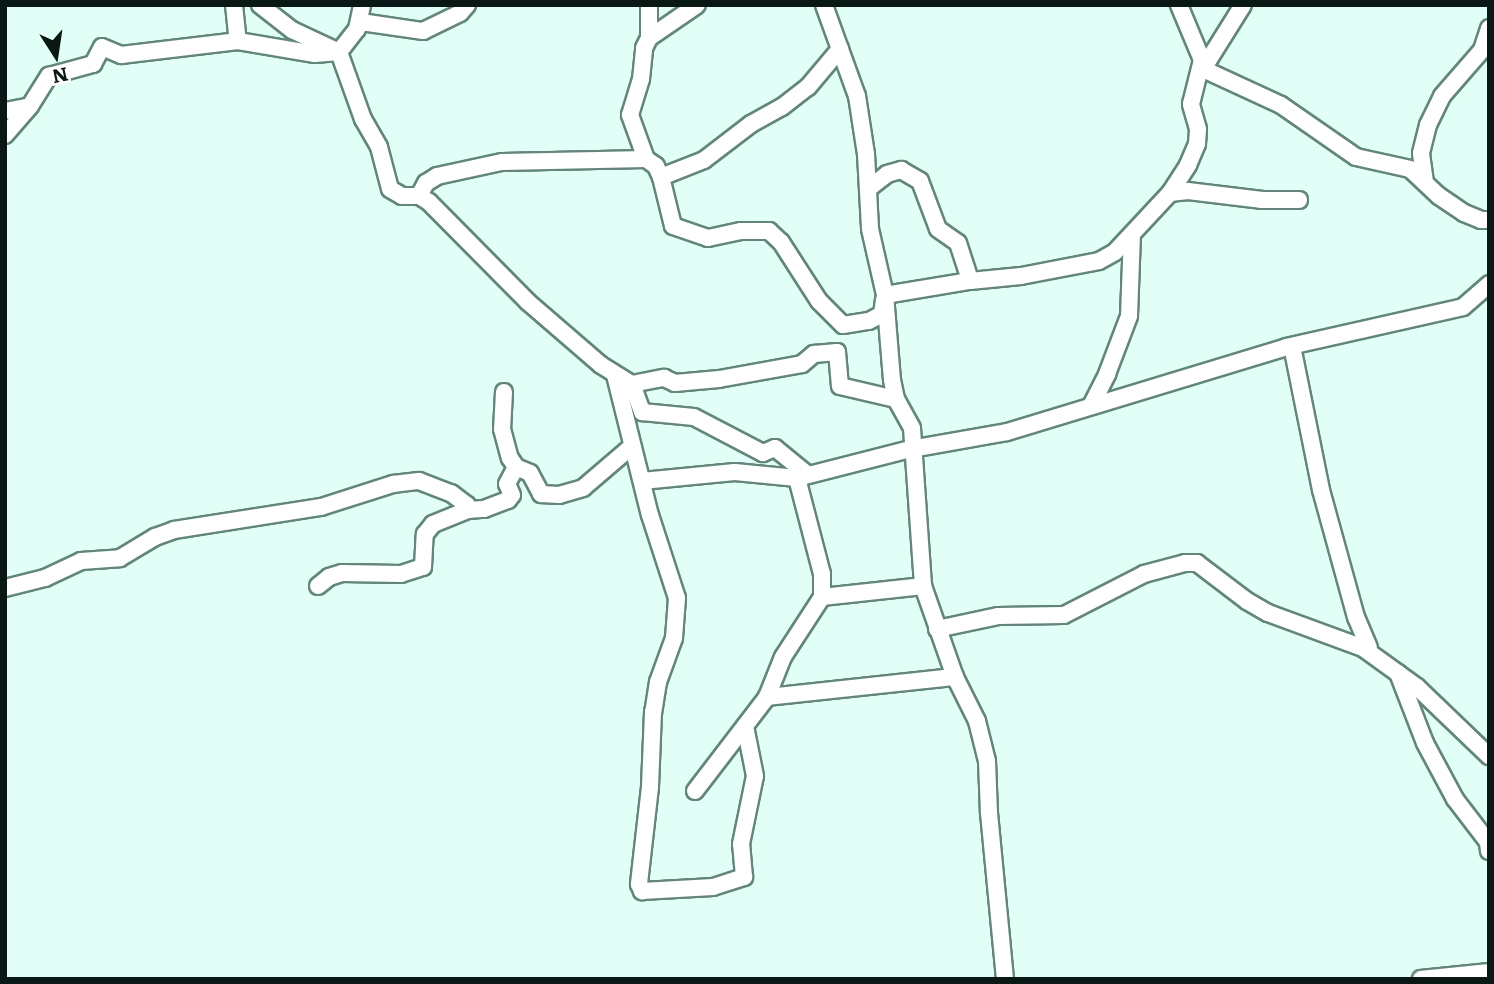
<!DOCTYPE html>
<html>
<head>
<meta charset="utf-8">
<style>
  body { margin:0 }
  #map { position:relative; width:1494px; height:984px; overflow:hidden; background:#e1fff6; font-family:Literata,serif }
  div>[style] { position:absolute }
  .roads { filter:drop-shadow(2px 0 #63867c) drop-shadow(-2px 0 #63867c) drop-shadow(0 2px #63867c) drop-shadow(0 -2px #63867c) }
  .minor>* { height:16px; margin:-8px; padding:0 8px; transform-origin:8px; border-radius:8px; background:#fff }
  span { translate:-50% -50%; white-space:nowrap; text-align:center; line-height:1.15; -webkit-text-stroke:5px #fff; paint-order:stroke }
  .frame { position:absolute; inset:0; border:7px solid #0a1815; pointer-events:none }
  .north { position:absolute; left:21px; top:21px; width:70px; height:70px; -webkit-text-stroke:5px #fff; paint-order:stroke; rotate:168deg; font-size:19px; font-weight:700; line-height:28px; text-align:center; color:#0a1815 }
  .north::after { content:''; display:block; margin:auto; width:24px; height:32px; background:#0a1815; clip-path:polygon(50% 0,100% 100%,50% 72%,0 100%) }
</style>
</head>
<body>
<div id="map">
  <div class="roads">
    <div class="minor">
      <div style="left:234px;top:5px;width:36px;rotate:84deg"></div>
      <div style="left:260px;top:5px;width:41px;rotate:38deg"></div>
      <div style="left:292px;top:30px;width:52px;rotate:25.1deg"></div>
      <div style="left:339px;top:52px;width:71px;rotate:70.3deg"></div>
      <div style="left:363px;top:119px;width:32px;rotate:60deg"></div>
      <div style="left:379px;top:147px;width:43px;rotate:75.3deg"></div>
      <div style="left:390px;top:189px;width:14px;rotate:30deg"></div>
      <div style="left:402px;top:196px;width:17px"></div>
      <div style="left:419px;top:196px;width:12px;rotate:31deg"></div>
      <div style="left:429px;top:202px;width:141px;rotate:45.3deg"></div>
      <div style="left:528px;top:302px;width:96px;rotate:40.8deg"></div>
      <div style="left:601px;top:365px;width:36px;rotate:32deg"></div>
      <div style="left:632px;top:384px;width:30px;rotate:70deg"></div>
      <div style="left:642px;top:412px;width:52px;rotate:5.5deg"></div>
      <div style="left:694px;top:417px;width:78px;rotate:27.6deg"></div>
      <div style="left:763px;top:453px;width:13px;rotate:-23deg"></div>
      <div style="left:775px;top:448px;width:41px;rotate:39.1deg"></div>
      <div style="left:649px;top:5px;width:33px;rotate:90deg"></div>
      <div style="left:824px;top:5px;width:97px;rotate:70.1deg"></div>
      <div style="left:857px;top:96px;width:59px;rotate:81.2deg"></div>
      <div style="left:866px;top:154px;width:75px;rotate:86.9deg"></div>
      <div style="left:870px;top:229px;width:68px;rotate:77.2deg"></div>
      <div style="left:885px;top:295px;width:85px;rotate:85.3deg"></div>
      <div style="left:892px;top:380px;width:19px;rotate:78deg"></div>
      <div style="left:896px;top:399px;width:33px;rotate:61deg"></div>
      <div style="left:912px;top:428px;width:158px;rotate:86deg"></div>
      <div style="left:923px;top:586px;width:96px;rotate:70.6deg"></div>
      <div style="left:955px;top:677px;width:49px;rotate:63.4deg"></div>
      <div style="left:977px;top:721px;width:41px;rotate:76deg"></div>
      <div style="left:987px;top:761px;width:52px;rotate:87.8deg"></div>
      <div style="left:989px;top:813px;width:167px;rotate:84.5deg"></div>
      <div style="left:1243px;top:5px;width:75px;rotate:122deg"></div>
      <div style="left:1203px;top:69px;width:86px;rotate:24.8deg"></div>
      <div style="left:1281px;top:105px;width:91px;rotate:34.7deg"></div>
      <div style="left:1356px;top:157px;width:55px;rotate:12.5deg"></div>
      <div style="left:1410px;top:169px;width:40px;rotate:43deg"></div>
      <div style="left:1439px;top:196px;width:30px;rotate:34deg"></div>
      <div style="left:1464px;top:213px;width:18px;rotate:22deg"></div>
      <div style="left:1481px;top:220px;width:8px"></div>
      <div style="left:361px;top:22px;width:63px;rotate:8.3deg"></div>
      <div style="left:423px;top:31px;width:41px;rotate:-25.9deg"></div>
      <div style="left:460px;top:13px;width:11px;rotate:-49deg"></div>
      <div style="left:5px;top:111px;width:25px;rotate:-11deg"></div>
      <div style="left:30px;top:106px;width:36px;rotate:-58deg"></div>
      <div style="left:49px;top:76px;width:46px;rotate:-15.3deg"></div>
      <div style="left:93px;top:64px;width:19px;rotate:-62deg"></div>
      <div style="left:102px;top:47px;width:21px;rotate:23deg"></div>
      <div style="left:121px;top:55px;width:118px;rotate:-6.8deg"></div>
      <div style="left:238px;top:41px;width:78px;rotate:9.6deg"></div>
      <div style="left:315px;top:54px;width:24px;rotate:-5deg"></div>
      <div style="left:339px;top:52px;width:29px;rotate:-52deg"></div>
      <div style="left:357px;top:29px;width:25px;rotate:-78deg"></div>
      <div style="left:5px;top:135px;width:38px;rotate:-49deg"></div>
      <div style="left:646px;top:159px;width:47px;rotate:-110deg"></div>
      <div style="left:630px;top:115px;width:38px;rotate:-73deg"></div>
      <div style="left:641px;top:79px;width:31px;rotate:-84deg"></div>
      <div style="left:644px;top:48px;width:11px;rotate:-63deg"></div>
      <div style="left:649px;top:38px;width:58px;rotate:-34.5deg"></div>
      <div style="left:661px;top:177px;width:46px;rotate:-21.6deg"></div>
      <div style="left:704px;top:160px;width:59px;rotate:-37.5deg"></div>
      <div style="left:751px;top:124px;width:35px;rotate:-29deg"></div>
      <div style="left:782px;top:107px;width:33px;rotate:-38deg"></div>
      <div style="left:808px;top:87px;width:50px;rotate:-49.9deg"></div>
      <div style="left:1425px;top:182px;width:29px;rotate:-98deg"></div>
      <div style="left:1421px;top:153px;width:29px;rotate:-76deg"></div>
      <div style="left:1428px;top:125px;width:32px;rotate:-64deg"></div>
      <div style="left:1442px;top:96px;width:61px;rotate:-49deg"></div>
      <div style="left:1482px;top:50px;width:23px;rotate:-72deg"></div>
      <div style="left:868px;top:189px;width:24px;rotate:-38deg"></div>
      <div style="left:887px;top:174px;width:15px;rotate:-16deg"></div>
      <div style="left:901px;top:170px;width:22px;rotate:30deg"></div>
      <div style="left:920px;top:181px;width:51px;rotate:69.4deg"></div>
      <div style="left:938px;top:229px;width:24px;rotate:35deg"></div>
      <div style="left:958px;top:243px;width:40px;rotate:72deg"></div>
      <div style="left:1170px;top:193px;width:18px;rotate:-6deg"></div>
      <div style="left:1188px;top:191px;width:75px;rotate:6.9deg"></div>
      <div style="left:1262px;top:200px;width:37px"></div>
      <div style="left:419px;top:196px;width:15px;rotate:-62deg"></div>
      <div style="left:426px;top:183px;width:13px;rotate:-32deg"></div>
      <div style="left:437px;top:176px;width:66px;rotate:-12.2deg"></div>
      <div style="left:502px;top:162px;width:144px;rotate:-1.2deg"></div>
      <div style="left:646px;top:159px;width:12px;rotate:35deg"></div>
      <div style="left:656px;top:166px;width:12px;rotate:66deg"></div>
      <div style="left:661px;top:177px;width:50px;rotate:76.2deg"></div>
      <div style="left:673px;top:226px;width:37px;rotate:19deg"></div>
      <div style="left:708px;top:238px;width:34px;rotate:-12deg"></div>
      <div style="left:741px;top:231px;width:28px"></div>
      <div style="left:769px;top:231px;width:16px;rotate:43deg"></div>
      <div style="left:781px;top:242px;width:70px;rotate:57.2deg"></div>
      <div style="left:819px;top:301px;width:34px;rotate:45deg"></div>
      <div style="left:843px;top:325px;width:26px;rotate:-9deg"></div>
      <div style="left:869px;top:321px;width:15px;rotate:-28deg"></div>
      <div style="left:882px;top:314px;width:15px;rotate:-82deg"></div>
      <div style="left:885px;top:295px;width:86px;rotate:-9.4deg"></div>
      <div style="left:970px;top:281px;width:51px;rotate:-5.6deg"></div>
      <div style="left:1021px;top:276px;width:79px;rotate:-10.9deg"></div>
      <div style="left:1099px;top:261px;width:18px;rotate:-29deg"></div>
      <div style="left:1115px;top:252px;width:81px;rotate:-47deg"></div>
      <div style="left:1170px;top:193px;width:33px;rotate:-57deg"></div>
      <div style="left:1188px;top:165px;width:23px;rotate:-67deg"></div>
      <div style="left:1197px;top:144px;width:15px;rotate:-86deg"></div>
      <div style="left:1198px;top:129px;width:26px;rotate:-106deg"></div>
      <div style="left:1191px;top:104px;width:45px;rotate:-76deg"></div>
      <div style="left:1202px;top:60px;width:60px;rotate:-112.7deg"></div>
      <div style="left:1292px;top:346px;width:147px;rotate:78.6deg"></div>
      <div style="left:1321px;top:490px;width:132px;rotate:74.6deg"></div>
      <div style="left:1356px;top:617px;width:33px;rotate:67deg"></div>
      <div style="left:615px;top:375px;width:144px;rotate:76deg"></div>
      <div style="left:650px;top:515px;width:87px;rotate:72deg"></div>
      <div style="left:677px;top:598px;width:40px;rotate:94.3deg"></div>
      <div style="left:674px;top:638px;width:47px;rotate:110deg"></div>
      <div style="left:658px;top:682px;width:30px;rotate:99deg"></div>
      <div style="left:653px;top:712px;width:75px;rotate:92.3deg"></div>
      <div style="left:650px;top:787px;width:98px;rotate:96.5deg"></div>
      <div style="left:639px;top:884px;width:8px;rotate:67deg"></div>
      <div style="left:642px;top:891px;width:71px;rotate:-3.2deg"></div>
      <div style="left:713px;top:887px;width:33px;rotate:-18deg"></div>
      <div style="left:744px;top:877px;width:33px;rotate:-95deg"></div>
      <div style="left:741px;top:844px;width:69px;rotate:-78.4deg"></div>
      <div style="left:755px;top:776px;width:51px;rotate:-101.3deg"></div>
      <div style="left:632px;top:384px;width:33px;rotate:-11deg"></div>
      <div style="left:664px;top:378px;width:12px;rotate:24deg"></div>
      <div style="left:675px;top:383px;width:44px;rotate:-5.2deg"></div>
      <div style="left:719px;top:379px;width:84px;rotate:-10.2deg"></div>
      <div style="left:802px;top:364px;width:16px;rotate:-40deg"></div>
      <div style="left:814px;top:354px;width:23px;rotate:-5deg"></div>
      <div style="left:837px;top:352px;width:34px;rotate:85deg"></div>
      <div style="left:840px;top:386px;width:57px;rotate:13.1deg"></div>
      <div style="left:504px;top:392px;width:37px;rotate:93deg"></div>
      <div style="left:502px;top:429px;width:30px;rotate:75deg"></div>
      <div style="left:510px;top:458px;width:11px;rotate:56deg"></div>
      <div style="left:516px;top:467px;width:15px;rotate:23deg"></div>
      <div style="left:530px;top:473px;width:24px;rotate:62deg"></div>
      <div style="left:541px;top:494px;width:18px;rotate:3deg"></div>
      <div style="left:559px;top:495px;width:25px;rotate:-16deg"></div>
      <div style="left:583px;top:488px;width:65px;rotate:-40.6deg"></div>
      <div style="left:1091px;top:406px;width:36px;rotate:-63deg"></div>
      <div style="left:1107px;top:374px;width:62px;rotate:-69.2deg"></div>
      <div style="left:1129px;top:316px;width:81px;rotate:-87.9deg"></div>
      <div style="left:642px;top:481px;width:93px;rotate:-5.5deg"></div>
      <div style="left:735px;top:472px;width:62px;rotate:5.5deg"></div>
      <div style="left:797px;top:478px;width:118px;rotate:-14.3deg"></div>
      <div style="left:911px;top:449px;width:97px;rotate:-10deg"></div>
      <div style="left:1007px;top:432px;width:292px;rotate:-16.9deg"></div>
      <div style="left:1286px;top:347px;width:181px;rotate:-12.7deg"></div>
      <div style="left:1463px;top:307px;width:35px;rotate:-41deg"></div>
      <div style="left:318px;top:586px;width:14px;rotate:-39deg"></div>
      <div style="left:329px;top:577px;width:14px;rotate:-17deg"></div>
      <div style="left:342px;top:573px;width:59px;rotate:1deg"></div>
      <div style="left:401px;top:574px;width:23px;rotate:-18deg"></div>
      <div style="left:423px;top:567px;width:33px;rotate:-87deg"></div>
      <div style="left:425px;top:534px;width:13px;rotate:-51deg"></div>
      <div style="left:433px;top:524px;width:38px;rotate:-22deg"></div>
      <div style="left:468px;top:510px;width:16px;rotate:-4deg"></div>
      <div style="left:484px;top:509px;width:26px;rotate:-21deg"></div>
      <div style="left:508px;top:500px;width:6px;rotate:-51deg"></div>
      <div style="left:512px;top:495px;width:12px;rotate:-114deg"></div>
      <div style="left:507px;top:484px;width:19px;rotate:-62deg"></div>
      <div style="left:5px;top:588px;width:41px;rotate:-14deg"></div>
      <div style="left:45px;top:578px;width:40px;rotate:-25deg"></div>
      <div style="left:81px;top:561px;width:39px;rotate:-4deg"></div>
      <div style="left:120px;top:558px;width:41px;rotate:-31deg"></div>
      <div style="left:155px;top:537px;width:20px;rotate:-20deg"></div>
      <div style="left:174px;top:530px;width:149px;rotate:-8.9deg"></div>
      <div style="left:321px;top:507px;width:76px;rotate:-17.7deg"></div>
      <div style="left:393px;top:484px;width:26px;rotate:-7deg"></div>
      <div style="left:419px;top:481px;width:34px;rotate:21deg"></div>
      <div style="left:451px;top:493px;width:20px;rotate:37deg"></div>
      <div style="left:467px;top:505px;width:5px;rotate:79deg"></div>
      <div style="left:822px;top:597px;width:102px;rotate:-6.2deg"></div>
      <div style="left:937px;top:629px;width:62px;rotate:-12deg"></div>
      <div style="left:998px;top:616px;width:66px;rotate:-0.9deg"></div>
      <div style="left:1064px;top:615px;width:90px;rotate:-27.1deg"></div>
      <div style="left:1144px;top:574px;width:42px;rotate:-15deg"></div>
      <div style="left:1185px;top:563px;width:12px"></div>
      <div style="left:1197px;top:563px;width:63px;rotate:37.2deg"></div>
      <div style="left:1247px;top:601px;width:24px;rotate:30deg"></div>
      <div style="left:1268px;top:613px;width:101px;rotate:20.2deg"></div>
      <div style="left:1363px;top:648px;width:67px;rotate:35.8deg"></div>
      <div style="left:1417px;top:687px;width:100px;rotate:43.8deg"></div>
      <div style="left:1398px;top:673px;width:75px;rotate:68.9deg"></div>
      <div style="left:1425px;top:743px;width:64px;rotate:61.8deg"></div>
      <div style="left:1455px;top:799px;width:54px;rotate:52.5deg"></div>
      <div style="left:1488px;top:842px;width:9px;rotate:84deg"></div>
      <div style="left:767px;top:697px;width:189px;rotate:-6.1deg"></div>
      <div style="left:695px;top:791px;width:118px;rotate:-52.5deg"></div>
      <div style="left:767px;top:697px;width:43px;rotate:-68.2deg"></div>
      <div style="left:783px;top:657px;width:72px;rotate:-57deg"></div>
      <div style="left:822px;top:597px;width:23px;rotate:-90deg"></div>
      <div style="left:822px;top:574px;width:99px;rotate:-104.6deg"></div>
      <div style="left:1421px;top:979px;width:68px;rotate:-5.9deg"></div>
    </div>
  </div>
  <div class="frame"></div>
  <div class="north">N</div>
</div>
</body>
</html>
